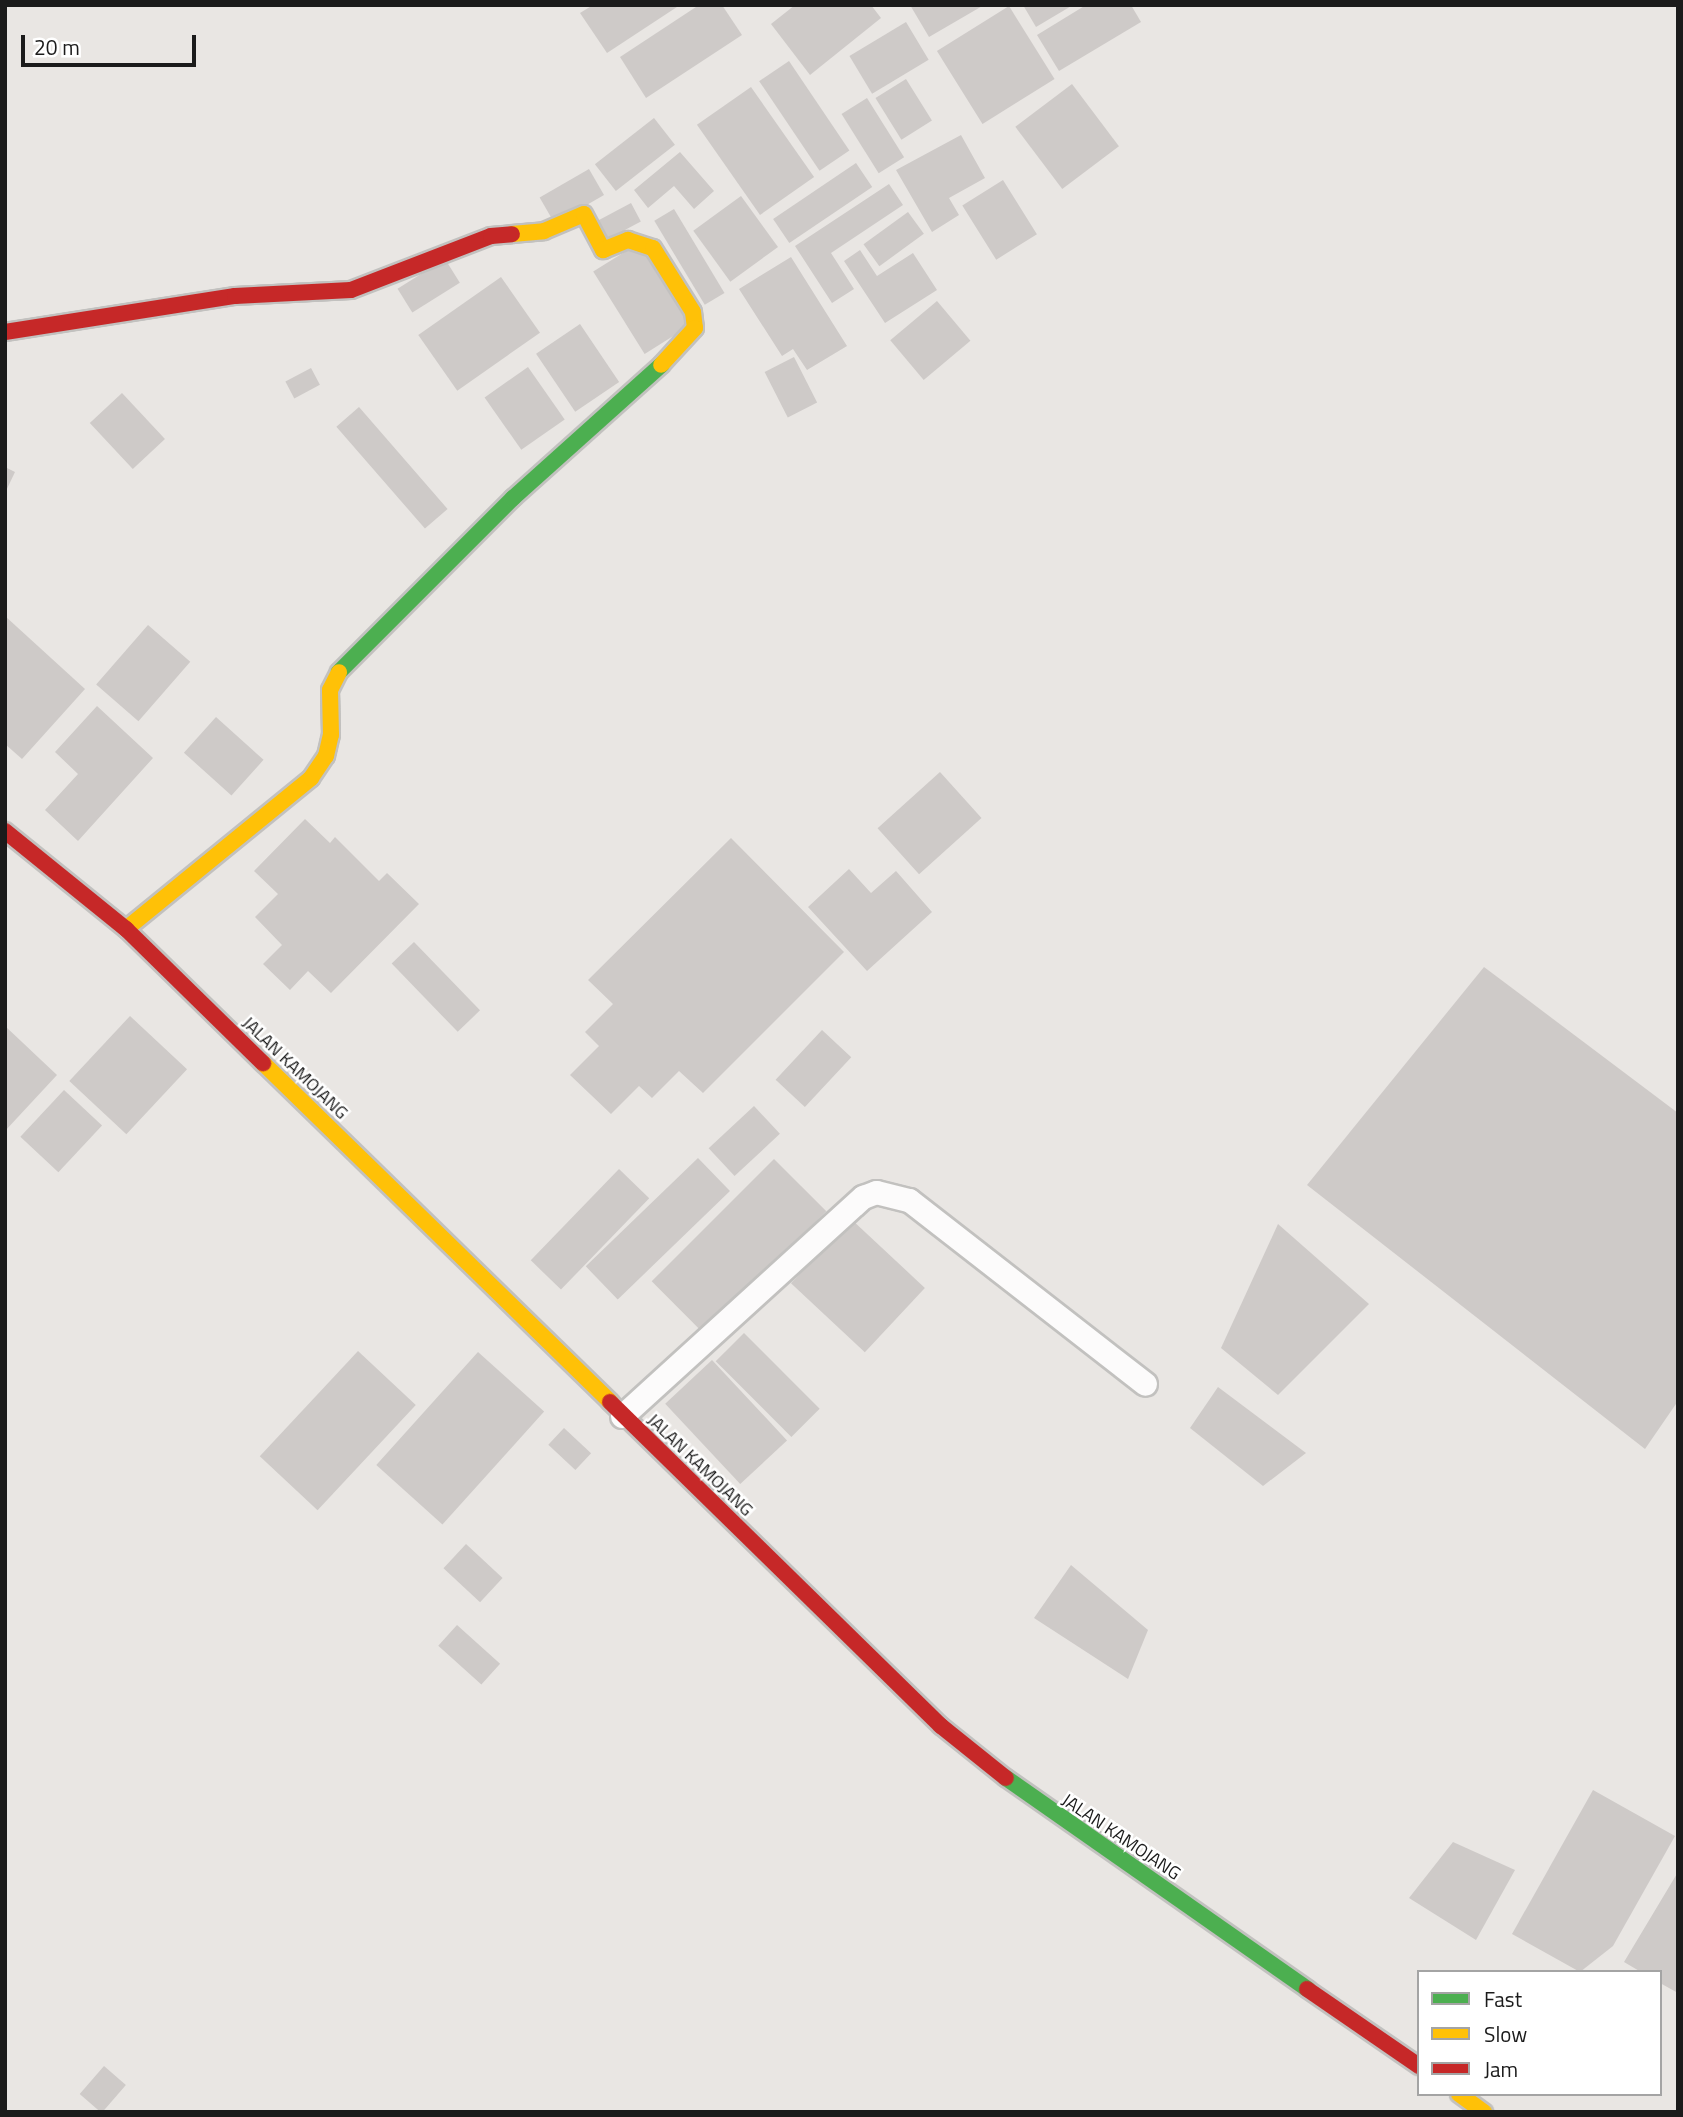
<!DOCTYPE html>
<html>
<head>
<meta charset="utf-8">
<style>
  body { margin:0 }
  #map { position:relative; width:1683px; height:2117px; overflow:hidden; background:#e9e6e3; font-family:"Titillium Web",sans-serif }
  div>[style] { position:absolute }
  .building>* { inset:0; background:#cecac8; transform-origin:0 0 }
  .roads { filter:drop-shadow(2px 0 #c2c1bf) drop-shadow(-2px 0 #c2c1bf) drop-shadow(0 2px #c2c1bf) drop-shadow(0 -2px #c2c1bf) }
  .lane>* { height:23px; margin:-11.5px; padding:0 11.5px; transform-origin:11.5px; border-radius:11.5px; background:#fcfbfb }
  .fast>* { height:16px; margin:-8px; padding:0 8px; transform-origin:8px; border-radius:8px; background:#4caf50 }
  .slow>* { height:16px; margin:-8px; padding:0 8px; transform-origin:8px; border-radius:8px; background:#ffc107 }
  .jam>* { height:16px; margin:-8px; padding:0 8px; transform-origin:8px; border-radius:8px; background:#c62828 }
  span { translate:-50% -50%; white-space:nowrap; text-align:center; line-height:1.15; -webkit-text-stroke:5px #fff; paint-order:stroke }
  .street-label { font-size:18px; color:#1b1b1b }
  .frame { position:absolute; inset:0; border:7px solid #1b1b1b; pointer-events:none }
  .legend { position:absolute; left:1417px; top:1970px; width:245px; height:126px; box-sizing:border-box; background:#fff; border:2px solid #a4a4a4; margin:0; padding:9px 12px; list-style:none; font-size:21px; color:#1b1b1b }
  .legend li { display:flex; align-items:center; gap:14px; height:35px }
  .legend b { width:35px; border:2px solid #a4a4a4 }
  .scale { position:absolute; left:21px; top:35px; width:175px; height:32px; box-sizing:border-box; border:4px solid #1b1b1b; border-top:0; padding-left:9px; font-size:21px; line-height:24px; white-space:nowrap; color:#1b1b1b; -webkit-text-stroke:5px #fff; paint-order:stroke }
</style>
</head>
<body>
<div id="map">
  <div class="building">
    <div style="clip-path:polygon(593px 5px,680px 5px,607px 53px,580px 13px)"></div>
    <div style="clip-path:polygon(699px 5px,722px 5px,742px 35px,646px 98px,620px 57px)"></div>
    <div style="clip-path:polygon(795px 5px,871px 5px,881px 18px,810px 75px,771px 24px)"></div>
    <div style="clip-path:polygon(910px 5px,984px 5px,929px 37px)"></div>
    <div style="clip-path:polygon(1023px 5px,1073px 5px,1036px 27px)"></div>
    <div style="clip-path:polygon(1086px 5px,1131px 5px,1141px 22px,1059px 71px,1037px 35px)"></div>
    <div style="left:1009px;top:6px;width:86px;height:85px;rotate:58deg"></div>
    <div style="left:906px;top:22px;width:44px;height:66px;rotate:59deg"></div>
    <div style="left:789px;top:61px;width:108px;height:36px;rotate:56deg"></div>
    <div style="left:906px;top:79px;width:49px;height:36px;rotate:58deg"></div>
    <div style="left:1072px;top:84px;width:78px;height:71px;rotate:53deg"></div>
    <div style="left:751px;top:87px;width:110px;height:66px;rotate:55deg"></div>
    <div style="left:867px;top:98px;width:70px;height:30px;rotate:58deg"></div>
    <div style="left:654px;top:118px;width:34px;height:75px;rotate:52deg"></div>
    <div style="clip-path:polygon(961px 135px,985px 178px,949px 198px,959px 215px,932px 232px,896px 170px)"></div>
    <div style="clip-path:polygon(680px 152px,714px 191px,694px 209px,674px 186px,648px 208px,634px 190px)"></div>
    <div style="left:856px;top:163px;width:29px;height:100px;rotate:56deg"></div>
    <div style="left:589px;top:169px;width:30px;height:57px;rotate:60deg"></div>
    <div style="left:1003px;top:180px;width:64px;height:48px;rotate:58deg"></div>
    <div style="clip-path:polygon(889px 184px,903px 205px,831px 253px,854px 289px,832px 303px,795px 246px)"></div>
    <div style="left:741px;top:196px;width:63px;height:59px;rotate:54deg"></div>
    <div style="left:631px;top:203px;width:21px;height:41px;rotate:62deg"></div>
    <div style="left:674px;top:209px;width:98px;height:23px;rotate:59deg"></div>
    <div style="left:908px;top:212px;width:27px;height:55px;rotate:54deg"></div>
    <div style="left:639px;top:243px;width:97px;height:54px;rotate:58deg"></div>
    <div style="clip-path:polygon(860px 250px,877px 276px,913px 253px,937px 290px,885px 323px,844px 261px)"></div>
    <div style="clip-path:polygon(791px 257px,847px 346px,807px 370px,793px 349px,782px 356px,739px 289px)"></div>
    <div style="left:445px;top:259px;width:28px;height:56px;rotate:58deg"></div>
    <div style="left:501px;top:277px;width:68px;height:101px;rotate:55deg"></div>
    <div style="left:937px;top:301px;width:52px;height:61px;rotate:50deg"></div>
    <div style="left:580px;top:324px;width:70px;height:53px;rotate:56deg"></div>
    <div style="left:794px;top:357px;width:51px;height:33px;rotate:63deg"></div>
    <div style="left:528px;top:367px;width:64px;height:53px;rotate:55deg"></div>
    <div style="left:311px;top:368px;width:19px;height:29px;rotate:62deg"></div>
    <div style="left:122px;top:393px;width:63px;height:44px;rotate:47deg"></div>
    <div style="left:359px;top:407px;width:135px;height:30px;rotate:49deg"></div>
    <div style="clip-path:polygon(5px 467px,15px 472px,5px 493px)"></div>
    <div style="clip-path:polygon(5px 616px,85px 689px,22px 759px,5px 744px)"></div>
    <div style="left:148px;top:625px;width:56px;height:79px;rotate:41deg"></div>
    <div style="clip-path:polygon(97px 706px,153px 758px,78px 841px,45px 810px,78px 774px,55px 752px)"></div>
    <div style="left:216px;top:717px;width:64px;height:48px;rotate:42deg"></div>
    <div style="left:940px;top:772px;width:62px;height:84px;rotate:48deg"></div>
    <div style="clip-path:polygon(305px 819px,330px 843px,335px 837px,379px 881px,387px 873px,419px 904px,331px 993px,308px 971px,290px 990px,263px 964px,282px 945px,255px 917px,278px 894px,254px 871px)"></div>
    <div style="clip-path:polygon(731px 838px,844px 952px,703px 1093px,679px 1071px,652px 1098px,639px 1086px,611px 1114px,570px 1075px,599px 1046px,585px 1032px,613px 1004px,588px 980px)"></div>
    <div style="clip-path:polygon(849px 869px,871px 893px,896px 871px,932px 912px,867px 971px,808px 907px)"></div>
    <div style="left:414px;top:942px;width:95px;height:31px;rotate:46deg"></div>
    <div style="clip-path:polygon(1484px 967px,1678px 1113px,1678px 1401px,1645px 1449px,1307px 1185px)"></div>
    <div style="left:130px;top:1016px;width:78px;height:89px;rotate:43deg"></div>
    <div style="clip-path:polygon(5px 1026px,57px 1075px,5px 1131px)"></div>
    <div style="left:822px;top:1030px;width:40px;height:68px;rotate:43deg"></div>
    <div style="left:64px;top:1090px;width:52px;height:64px;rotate:43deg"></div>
    <div style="left:754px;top:1106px;width:38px;height:62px;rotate:47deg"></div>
    <div style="left:698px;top:1158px;width:46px;height:156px;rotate:46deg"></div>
    <div style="left:774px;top:1159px;width:74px;height:173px;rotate:45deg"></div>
    <div style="left:619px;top:1169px;width:42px;height:127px;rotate:44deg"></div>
    <div style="left:851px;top:1219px;width:101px;height:88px;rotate:43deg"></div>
    <div style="clip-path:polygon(1278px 1224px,1369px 1304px,1278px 1395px,1221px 1348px)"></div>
    <div style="left:744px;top:1333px;width:107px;height:40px;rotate:45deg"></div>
    <div style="left:358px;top:1351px;width:79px;height:144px;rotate:43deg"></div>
    <div style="left:478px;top:1352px;width:89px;height:152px;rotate:42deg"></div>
    <div style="left:712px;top:1360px;width:110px;height:64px;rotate:47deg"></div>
    <div style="clip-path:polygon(1218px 1387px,1306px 1453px,1263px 1486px,1190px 1428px)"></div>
    <div style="left:564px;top:1428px;width:37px;height:23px;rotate:43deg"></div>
    <div style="left:466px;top:1544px;width:50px;height:33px;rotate:43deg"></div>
    <div style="clip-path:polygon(1071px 1565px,1148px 1630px,1128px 1679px,1034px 1618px)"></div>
    <div style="left:457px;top:1625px;width:58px;height:28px;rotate:42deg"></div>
    <div style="clip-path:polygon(1593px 1790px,1675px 1836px,1613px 1946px,1580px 1972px,1512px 1934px)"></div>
    <div style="clip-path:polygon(1453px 1842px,1515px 1870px,1476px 1940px,1409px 1898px)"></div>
    <div style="clip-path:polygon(1678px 1872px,1678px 1993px,1660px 1983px,1660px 1972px,1641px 1972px,1624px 1962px)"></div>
    <div style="left:104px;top:2066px;width:29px;height:37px;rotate:41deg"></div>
  </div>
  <div class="roads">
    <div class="lane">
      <div style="left:622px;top:1416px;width:326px;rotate:-42.3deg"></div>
      <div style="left:863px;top:1197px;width:14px;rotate:-21deg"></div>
      <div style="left:876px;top:1192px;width:34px;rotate:14deg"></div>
      <div style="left:909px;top:1200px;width:299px;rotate:37.9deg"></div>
    </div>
    <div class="fast">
      <div style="left:339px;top:672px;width:246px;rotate:-45deg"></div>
      <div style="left:513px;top:498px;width:199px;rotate:-41.9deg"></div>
      <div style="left:1006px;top:1778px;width:368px;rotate:35deg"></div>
    </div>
    <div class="slow">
      <div style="left:512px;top:234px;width:32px;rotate:-5deg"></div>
      <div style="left:544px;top:231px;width:43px;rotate:-23deg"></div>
      <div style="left:584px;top:214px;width:41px;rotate:62.2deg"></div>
      <div style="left:603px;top:250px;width:27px;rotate:-22deg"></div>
      <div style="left:628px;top:240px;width:26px;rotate:18deg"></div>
      <div style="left:653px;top:248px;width:75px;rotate:58deg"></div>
      <div style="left:693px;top:312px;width:16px;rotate:83deg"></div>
      <div style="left:695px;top:328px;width:50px;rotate:132.6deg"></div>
      <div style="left:126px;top:929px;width:239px;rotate:-39.2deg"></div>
      <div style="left:311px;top:778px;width:27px;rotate:-56deg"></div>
      <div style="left:326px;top:756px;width:22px;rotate:-77deg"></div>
      <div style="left:331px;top:735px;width:45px;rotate:-91.3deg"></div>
      <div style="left:330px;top:690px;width:20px;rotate:-63deg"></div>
      <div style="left:263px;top:1063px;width:485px;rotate:44.3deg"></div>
      <div style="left:1459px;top:2094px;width:31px;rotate:36deg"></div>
    </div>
    <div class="jam">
      <div style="left:5px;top:332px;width:233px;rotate:-8.9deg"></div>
      <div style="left:235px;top:296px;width:116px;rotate:-3deg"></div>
      <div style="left:351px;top:290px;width:150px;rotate:-21.1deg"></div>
      <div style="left:491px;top:236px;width:21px;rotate:-5deg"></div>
      <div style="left:5px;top:831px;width:156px;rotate:39deg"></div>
      <div style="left:126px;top:929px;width:192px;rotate:44.4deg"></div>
      <div style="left:610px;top:1402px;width:463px;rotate:44.4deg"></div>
      <div style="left:941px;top:1726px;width:83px;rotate:38.7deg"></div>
      <div style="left:1307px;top:1989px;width:136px;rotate:34.5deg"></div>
    </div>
  </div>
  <div class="street-label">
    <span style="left:295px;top:1068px;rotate:44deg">JALAN KAMOJANG</span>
    <span style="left:700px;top:1465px;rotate:44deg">JALAN KAMOJANG</span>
    <span style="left:1121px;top:1837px;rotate:34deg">JALAN KAMOJANG</span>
  </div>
  <div class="frame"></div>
  <ul class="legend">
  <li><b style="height:9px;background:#4caf50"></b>Fast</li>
  <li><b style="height:9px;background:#ffc107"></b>Slow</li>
  <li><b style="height:9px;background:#c62828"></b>Jam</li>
  </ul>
  <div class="scale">20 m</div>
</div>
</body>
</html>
